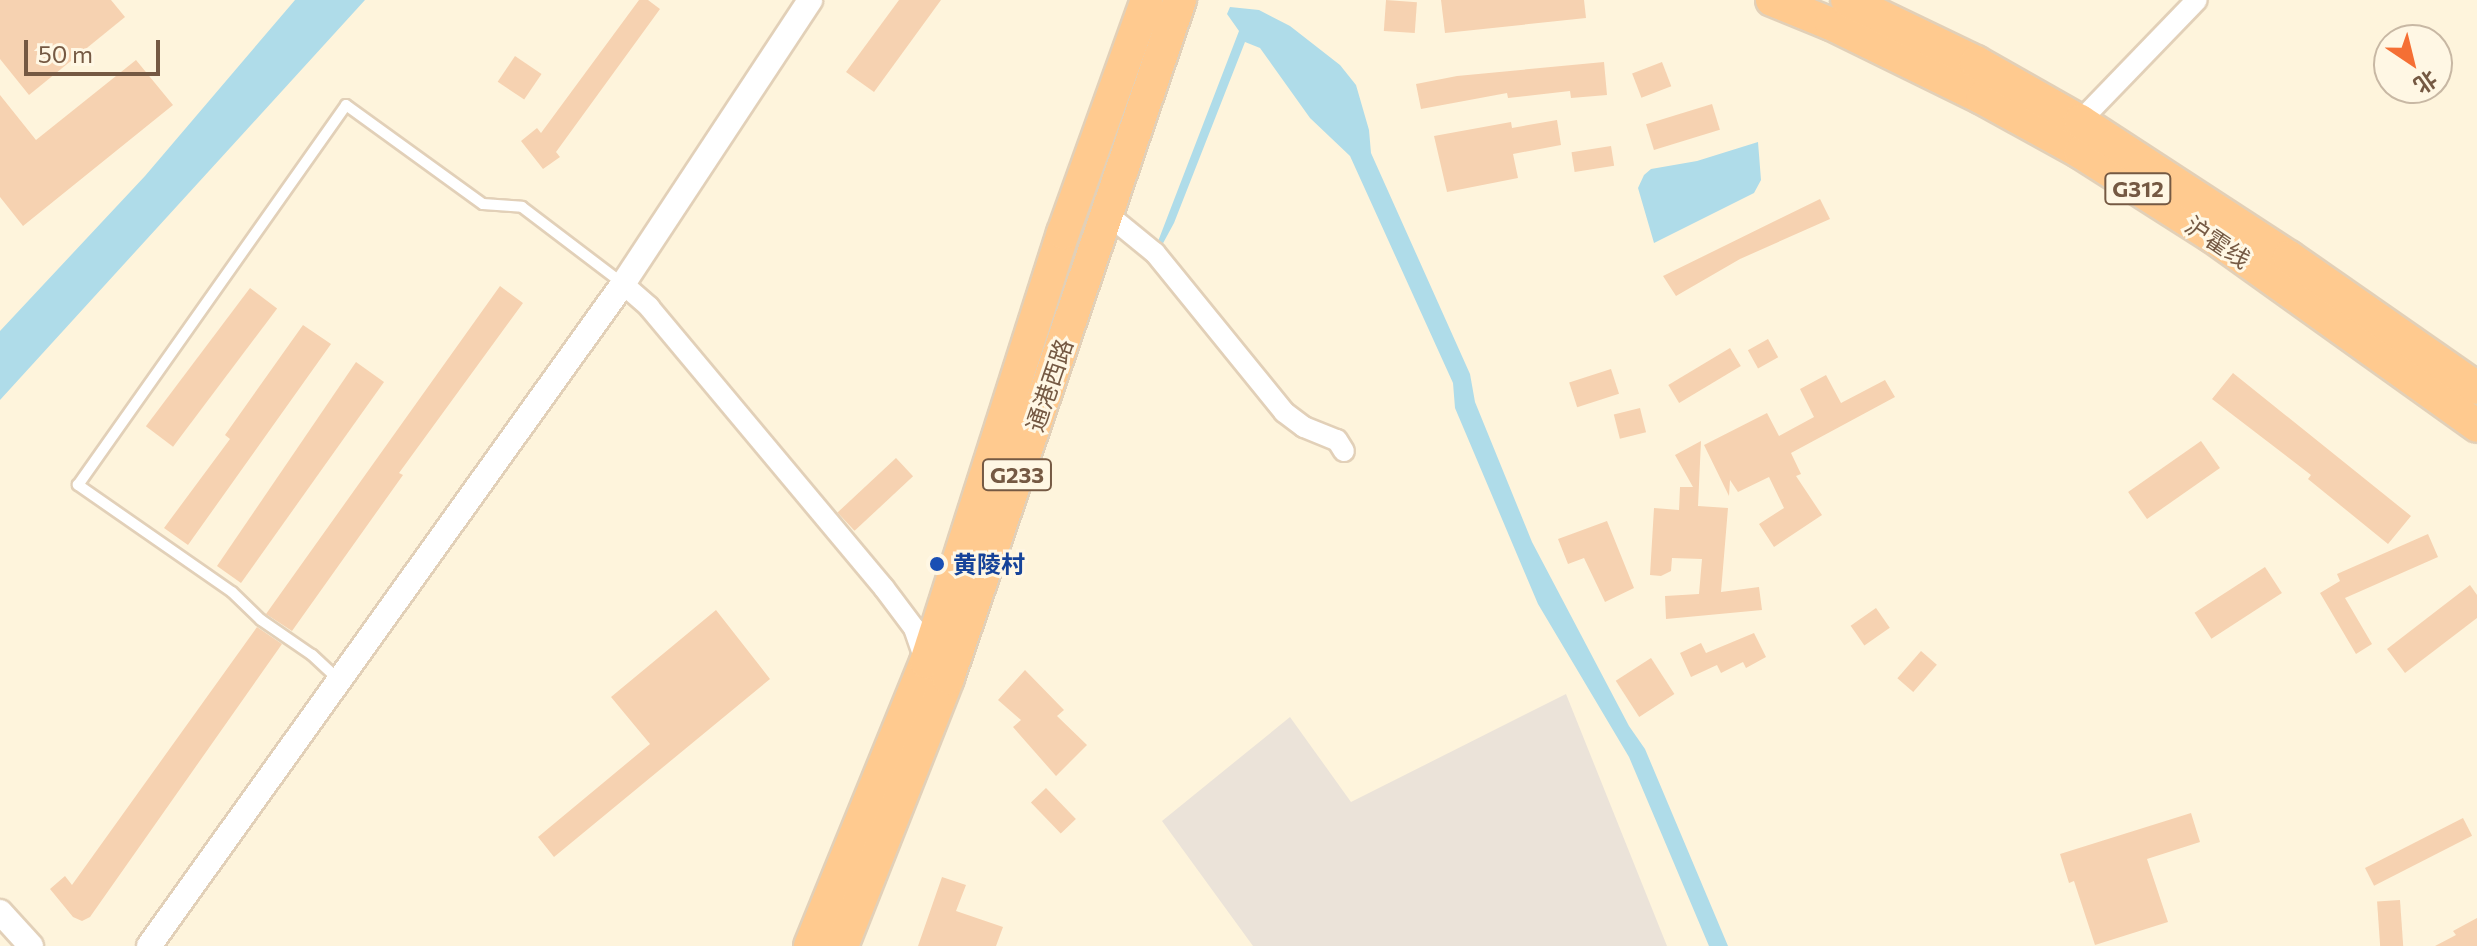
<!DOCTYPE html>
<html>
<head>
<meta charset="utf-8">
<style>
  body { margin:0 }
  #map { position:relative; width:2477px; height:946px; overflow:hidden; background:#fef4dc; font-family:Commissioner,"Noto Sans SC",sans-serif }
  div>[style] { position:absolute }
  .industrial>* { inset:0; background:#ebe3d9 }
  .water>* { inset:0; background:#afdce9 }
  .building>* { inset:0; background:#f6d2b1; transform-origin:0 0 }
  .roads { filter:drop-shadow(2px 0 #e2d0b8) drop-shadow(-2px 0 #e2d0b8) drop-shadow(0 2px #e2d0b8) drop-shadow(0 -2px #e2d0b8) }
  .service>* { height:10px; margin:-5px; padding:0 5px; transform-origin:5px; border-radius:5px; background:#fff }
  .minor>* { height:20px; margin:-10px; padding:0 10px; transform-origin:10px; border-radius:10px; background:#fff }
  .tertiary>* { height:24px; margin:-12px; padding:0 12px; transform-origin:12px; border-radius:12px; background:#fff }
  .trunk>* { height:32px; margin:-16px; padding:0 16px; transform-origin:16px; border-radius:16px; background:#ffca8f }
  .dots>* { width:22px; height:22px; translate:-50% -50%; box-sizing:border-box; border:4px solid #fff7e4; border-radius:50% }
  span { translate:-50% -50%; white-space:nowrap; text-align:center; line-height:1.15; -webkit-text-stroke:6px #fff7e4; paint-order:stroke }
  .shield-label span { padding:2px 6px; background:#fff7e4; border:2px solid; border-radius:6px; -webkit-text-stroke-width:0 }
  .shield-label { font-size:22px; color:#755943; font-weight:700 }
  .street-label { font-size:24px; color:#755943 }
  .transit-label { font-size:24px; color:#164399; font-weight:700 }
  .left { translate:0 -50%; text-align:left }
  .north { position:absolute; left:2373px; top:24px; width:80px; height:80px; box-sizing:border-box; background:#fff7e4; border:2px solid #c8b8a4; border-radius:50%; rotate:145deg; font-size:22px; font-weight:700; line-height:32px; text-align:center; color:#755943 }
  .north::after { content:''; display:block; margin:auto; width:28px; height:36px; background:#f56f34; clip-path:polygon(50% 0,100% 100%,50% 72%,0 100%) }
  .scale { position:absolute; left:24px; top:40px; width:136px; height:36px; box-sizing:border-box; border:4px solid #755943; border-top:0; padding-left:10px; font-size:24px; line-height:28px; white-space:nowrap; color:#755943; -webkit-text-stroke:6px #fff7e4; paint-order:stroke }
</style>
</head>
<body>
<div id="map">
  <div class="industrial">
    <div style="clip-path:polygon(1566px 694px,1667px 946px,1253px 946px,1162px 821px,1290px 717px,1351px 802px)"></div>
  </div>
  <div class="water">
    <div style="clip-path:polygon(295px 0,365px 0,0 400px,0 331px,145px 176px)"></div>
    <div style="clip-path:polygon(1230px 7px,1259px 10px,1290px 26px,1340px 65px,1356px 85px,1369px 130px,1371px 153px,1470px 374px,1475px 402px,1532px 542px,1629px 726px,1645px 749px,1728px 946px,1709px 946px,1629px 757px,1538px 604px,1455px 408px,1453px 383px,1350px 156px,1310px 118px,1260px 48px,1245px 42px,1174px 223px,1161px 247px,1157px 244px,1239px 31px,1227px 14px)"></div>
    <div style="clip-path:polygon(1758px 142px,1761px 180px,1754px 193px,1654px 243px,1638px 188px,1644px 175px,1651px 169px,1697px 161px)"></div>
  </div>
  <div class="building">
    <div style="clip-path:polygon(0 0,111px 0,125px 17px,29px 95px,0 59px)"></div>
    <div style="clip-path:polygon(639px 0,648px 0,660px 9px,556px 152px,560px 157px,543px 169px,521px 141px,537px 128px,541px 133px)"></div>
    <div style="clip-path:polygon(899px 0,941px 0,874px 92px,846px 72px)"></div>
    <div style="left:1386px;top:0;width:31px;height:31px;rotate:4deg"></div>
    <div style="clip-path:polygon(1441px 0,1584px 0,1586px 18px,1445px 33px)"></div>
    <div style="left:515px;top:56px;width:32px;height:31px;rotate:34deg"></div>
    <div style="clip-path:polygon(136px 60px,173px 105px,23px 226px,0 197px,0 95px,36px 140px)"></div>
    <div style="clip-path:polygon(1604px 62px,1607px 95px,1571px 98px,1570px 91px,1508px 98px,1507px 93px,1421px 109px,1416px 84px,1457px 76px)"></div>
    <div style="left:1662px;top:62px;width:26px;height:32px;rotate:69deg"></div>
    <div style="left:1712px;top:104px;width:27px;height:69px;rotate:73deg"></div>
    <div style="clip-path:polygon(1557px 120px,1561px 145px,1513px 154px,1518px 178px,1447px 192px,1434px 136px,1511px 122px,1512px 128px)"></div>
    <div style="left:1611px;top:146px;width:20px;height:40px;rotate:81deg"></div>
    <div style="clip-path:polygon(1820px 199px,1830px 219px,1740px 259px,1676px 296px,1663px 276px)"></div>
    <div style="clip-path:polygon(500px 286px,523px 303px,399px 473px,403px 475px,292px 631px,266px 614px)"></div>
    <div style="left:250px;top:288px;width:34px;height:173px;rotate:37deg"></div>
    <div style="clip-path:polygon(303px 325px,331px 344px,188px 545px,164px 528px,230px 439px,225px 435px)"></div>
    <div style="left:1768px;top:339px;width:21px;height:23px;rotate:61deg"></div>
    <div style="left:1730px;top:348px;width:21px;height:72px;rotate:59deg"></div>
    <div style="clip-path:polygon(356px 362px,384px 382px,241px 583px,217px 566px)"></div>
    <div style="left:1611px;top:369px;width:26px;height:44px;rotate:72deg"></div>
    <div style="clip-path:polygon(2233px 373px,2411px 516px,2388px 544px,2308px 479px,2311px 475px,2212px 399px)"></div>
    <div style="clip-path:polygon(1826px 375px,1841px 403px,1885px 380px,1895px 397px,1791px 453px,1801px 474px,1796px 476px,1822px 515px,1774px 547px,1759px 524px,1784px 508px,1769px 477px,1738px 492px,1730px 480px,1729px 496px,1704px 445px,1767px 413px,1779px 436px,1814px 417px,1800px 389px)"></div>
    <div style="left:1640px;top:408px;width:25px;height:27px;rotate:76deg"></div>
    <div style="clip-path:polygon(1701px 441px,1698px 506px,1728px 508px,1721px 592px,1759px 587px,1762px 610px,1666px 619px,1665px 596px,1699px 594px,1702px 559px,1672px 558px,1671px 571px,1661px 576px,1650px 575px,1654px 508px,1679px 510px,1680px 487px,1693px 487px,1675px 455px)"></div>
    <div style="left:2201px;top:441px;width:33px;height:89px;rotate:55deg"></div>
    <div style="left:896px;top:458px;width:25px;height:80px;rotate:47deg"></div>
    <div style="clip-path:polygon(1607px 521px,1634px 588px,1605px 602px,1584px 558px,1568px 564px,1558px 539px)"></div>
    <div style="clip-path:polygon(2428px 534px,2438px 557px,2345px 598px,2372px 644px,2356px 654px,2320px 593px,2340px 581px,2337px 574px)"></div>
    <div style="left:2265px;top:567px;width:31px;height:84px;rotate:57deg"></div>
    <div style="clip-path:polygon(2470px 585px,2477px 595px,2477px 618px,2405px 673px,2387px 649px)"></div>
    <div style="left:1876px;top:608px;width:24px;height:31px;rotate:55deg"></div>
    <div style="clip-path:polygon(716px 610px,770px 679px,554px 857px,538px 837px,650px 744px,611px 697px)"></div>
    <div style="clip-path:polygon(257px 627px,282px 644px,90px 917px,82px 921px,73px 917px,50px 889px,65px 876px,72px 885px)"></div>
    <div style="clip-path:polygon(1754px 633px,1766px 657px,1746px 668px,1743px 662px,1721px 673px,1717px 665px,1691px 677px,1680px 653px,1701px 643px,1706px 653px)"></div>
    <div style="left:1921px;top:651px;width:21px;height:36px;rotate:41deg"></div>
    <div style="left:1651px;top:658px;width:43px;height:42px;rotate:57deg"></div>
    <div style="clip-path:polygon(1025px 670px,1064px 710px,1057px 716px,1087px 745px,1056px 776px,1013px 727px,1021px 720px,998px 700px)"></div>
    <div style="left:1046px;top:788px;width:43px;height:21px;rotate:46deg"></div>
    <div style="clip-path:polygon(2191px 813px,2200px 842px,2147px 859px,2168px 922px,2095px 945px,2074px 881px,2069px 883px,2060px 854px)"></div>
    <div style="left:2463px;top:818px;width:20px;height:110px;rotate:63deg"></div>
    <div style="clip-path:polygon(942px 877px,966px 885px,956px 911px,1003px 927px,996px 946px,918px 946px)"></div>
    <div style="left:2400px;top:900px;width:46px;height:23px;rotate:86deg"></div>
    <div style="clip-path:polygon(2477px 918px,2477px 946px,2435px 946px,2456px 935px,2453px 931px)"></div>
  </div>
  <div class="roads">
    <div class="service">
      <div style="left:339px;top:680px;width:37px;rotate:-137deg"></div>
      <div style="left:312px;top:655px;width:62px;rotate:-145.5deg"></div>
      <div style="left:261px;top:620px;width:40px;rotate:-136deg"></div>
      <div style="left:232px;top:592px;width:188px;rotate:-145.2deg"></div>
      <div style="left:78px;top:485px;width:465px;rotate:-54.8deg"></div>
      <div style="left:346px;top:105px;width:169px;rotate:35.9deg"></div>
      <div style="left:483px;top:204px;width:39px;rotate:4deg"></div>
      <div style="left:522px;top:207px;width:126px;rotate:37.2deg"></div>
    </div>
    <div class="minor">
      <div style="left:2080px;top:121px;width:168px;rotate:-46deg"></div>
      <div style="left:1106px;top:213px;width:63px;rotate:39.2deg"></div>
      <div style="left:1155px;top:253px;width:205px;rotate:50.9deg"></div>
      <div style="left:1284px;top:412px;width:25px;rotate:37deg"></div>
      <div style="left:1304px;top:427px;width:35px;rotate:22deg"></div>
      <div style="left:1337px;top:440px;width:13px;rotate:58deg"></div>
      <div style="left:623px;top:284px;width:35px;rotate:41deg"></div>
      <div style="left:649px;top:307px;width:366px;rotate:50.1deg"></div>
      <div style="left:884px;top:588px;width:50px;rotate:53.1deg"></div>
      <div style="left:914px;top:628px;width:36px;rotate:71deg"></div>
    </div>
    <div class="tertiary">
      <div style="left:0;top:912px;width:46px;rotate:47.6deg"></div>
      <div style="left:149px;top:946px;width:814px;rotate:-54.4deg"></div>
      <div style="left:623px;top:284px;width:340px;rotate:-56.6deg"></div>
    </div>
    <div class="trunk">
      <div style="left:1772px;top:0;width:64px;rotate:22.1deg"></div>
      <div style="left:1831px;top:24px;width:168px;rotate:26.1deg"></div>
      <div style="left:1982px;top:98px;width:112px;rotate:28.9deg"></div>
      <div style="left:2080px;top:152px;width:156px;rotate:32.5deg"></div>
      <div style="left:2212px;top:236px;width:326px;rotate:35.6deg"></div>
      <div style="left:1847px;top:0;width:143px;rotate:25.7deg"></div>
      <div style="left:1976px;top:62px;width:120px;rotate:29.6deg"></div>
      <div style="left:2080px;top:121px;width:249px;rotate:33.1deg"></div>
      <div style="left:2289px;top:257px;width:229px;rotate:34.9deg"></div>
      <div style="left:810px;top:946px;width:307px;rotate:-67.8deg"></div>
      <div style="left:926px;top:662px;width:450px;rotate:-72.3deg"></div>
      <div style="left:1063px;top:233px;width:248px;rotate:-70.2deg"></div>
      <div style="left:842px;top:946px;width:288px;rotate:-68.4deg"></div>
      <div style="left:948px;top:678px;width:717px;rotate:-71.11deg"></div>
    </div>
  </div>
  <div class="dots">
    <div style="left:937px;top:564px;background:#1a4fb4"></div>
  </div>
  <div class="shield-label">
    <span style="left:2138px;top:189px">G312</span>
    <span style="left:1017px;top:475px">G233</span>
  </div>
  <div class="street-label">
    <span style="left:2218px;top:242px;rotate:34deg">沪霍线</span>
    <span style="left:1049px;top:385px;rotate:-71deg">通港西路</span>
  </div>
  <div class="transit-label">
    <span class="left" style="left:953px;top:564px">黄陵村</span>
  </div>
  <div class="north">北</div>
  <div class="scale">50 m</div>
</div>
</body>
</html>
